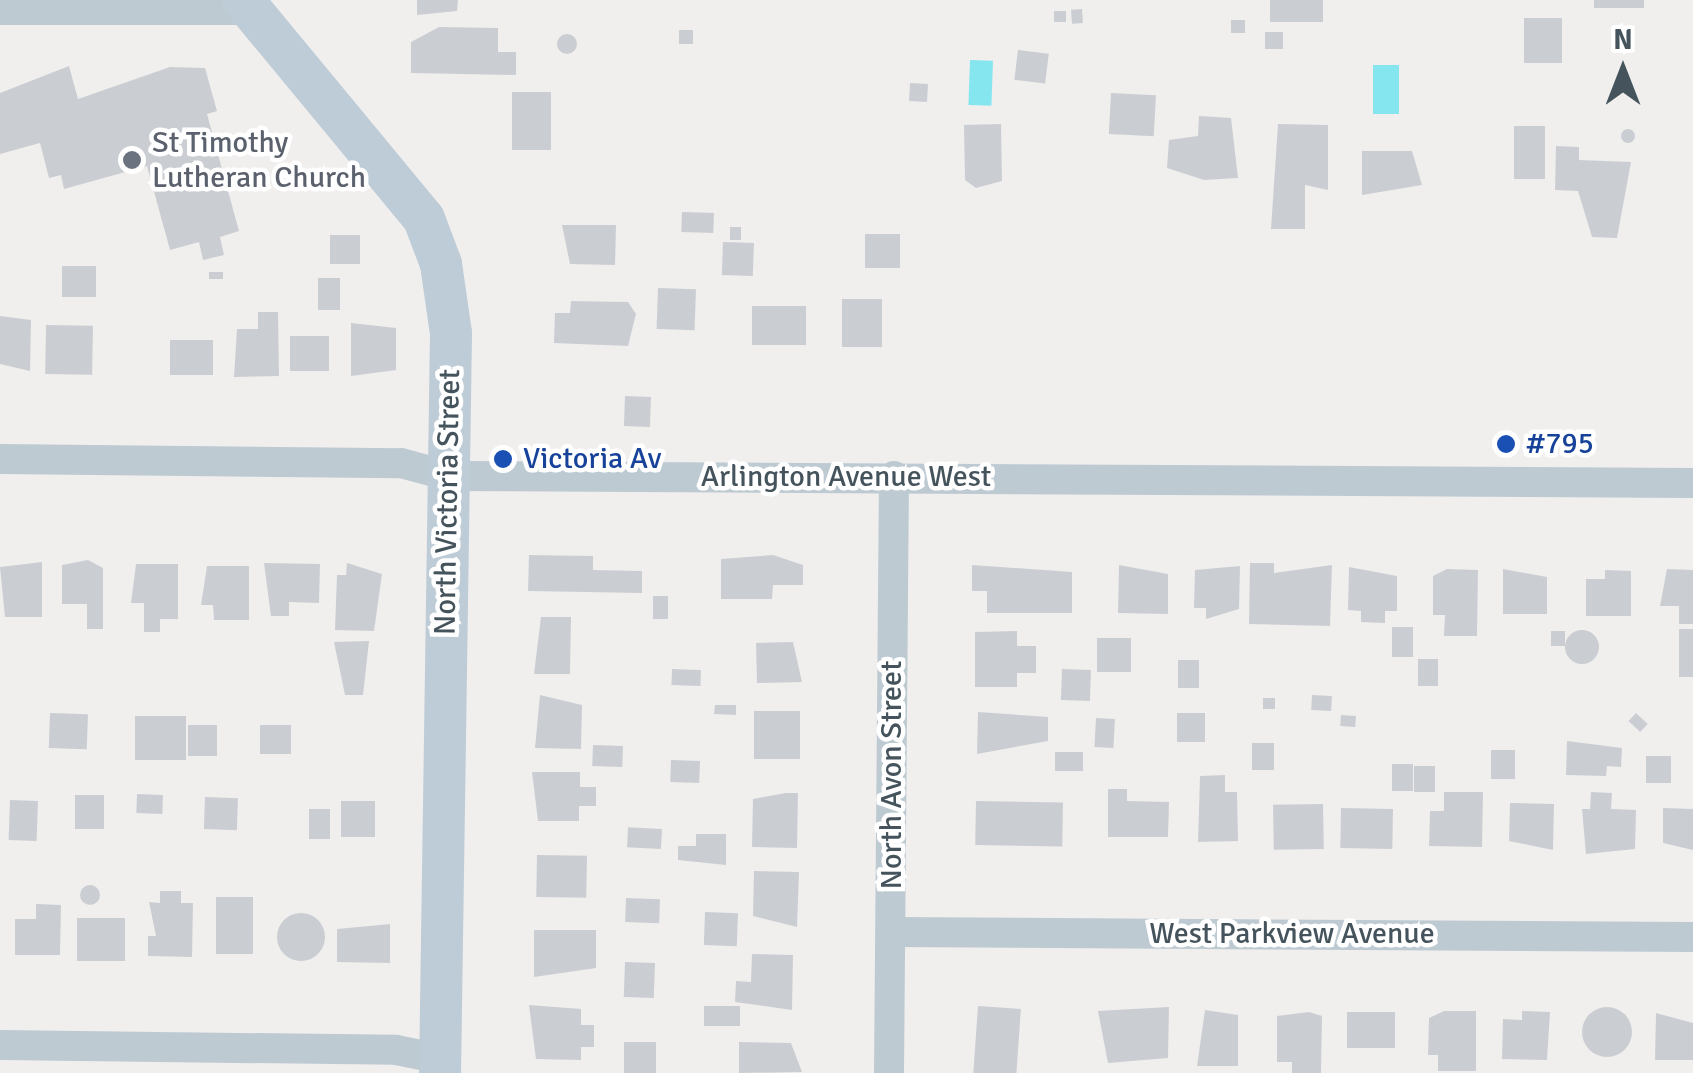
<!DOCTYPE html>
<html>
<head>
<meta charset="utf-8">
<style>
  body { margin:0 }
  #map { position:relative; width:1693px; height:1073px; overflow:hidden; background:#f1eeee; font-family:Signika,sans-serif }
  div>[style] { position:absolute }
  .water>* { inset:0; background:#85e6ef; transform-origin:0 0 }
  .building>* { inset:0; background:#caced3; transform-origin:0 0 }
  .round { border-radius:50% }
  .street>* { height:30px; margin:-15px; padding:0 15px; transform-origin:15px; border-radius:15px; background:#bdcad1 }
  .secondary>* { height:42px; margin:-21px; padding:0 21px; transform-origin:21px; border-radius:21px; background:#bdccd6 }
  .dots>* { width:28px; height:28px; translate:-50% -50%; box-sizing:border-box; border:5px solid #fff; border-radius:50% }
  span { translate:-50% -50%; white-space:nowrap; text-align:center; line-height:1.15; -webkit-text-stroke:9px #fff; paint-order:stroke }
  .worship-label { font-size:30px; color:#5b616d }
  .left { translate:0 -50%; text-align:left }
  .transit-label { font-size:30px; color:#164399 }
  .street-label { font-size:30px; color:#45545c }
  .north { position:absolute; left:1573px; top:20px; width:100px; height:100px; -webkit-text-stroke:8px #fff; paint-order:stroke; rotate:0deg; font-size:28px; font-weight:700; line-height:40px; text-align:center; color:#45545c }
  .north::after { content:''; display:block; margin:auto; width:35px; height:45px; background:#45545c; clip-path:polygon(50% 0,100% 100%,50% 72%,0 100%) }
</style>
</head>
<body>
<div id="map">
  <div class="water">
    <div style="left:970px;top:60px;width:23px;height:45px;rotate:2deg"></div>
    <div style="left:1373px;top:65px;width:26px;height:49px"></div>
  </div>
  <div class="building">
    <div style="clip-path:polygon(417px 0,458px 0,457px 11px,417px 15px)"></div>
    <div style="left:1270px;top:0;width:53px;height:22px"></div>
    <div style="left:1594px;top:0;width:50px;height:8px"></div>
    <div style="left:1082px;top:9px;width:14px;height:11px;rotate:86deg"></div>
    <div style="left:1054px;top:11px;width:12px;height:11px"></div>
    <div style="left:1562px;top:18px;width:45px;height:38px;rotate:90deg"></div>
    <div style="left:1231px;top:20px;width:14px;height:13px"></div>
    <div style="clip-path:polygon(439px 27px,498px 28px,498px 52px,516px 52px,516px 75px,411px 73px,411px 42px)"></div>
    <div style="left:679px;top:30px;width:14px;height:14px"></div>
    <div style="left:1265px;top:32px;width:18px;height:17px"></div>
    <div class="round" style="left:557px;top:34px;width:20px;height:20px"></div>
    <div style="left:1018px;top:50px;width:31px;height:30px;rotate:7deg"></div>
    <div style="clip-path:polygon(69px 66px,78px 99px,170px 67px,205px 68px,217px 111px,207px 114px,239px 231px,220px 237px,224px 255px,203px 260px,199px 242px,170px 250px,147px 166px,64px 189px,61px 175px,49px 178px,40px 143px,0 154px,0 93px)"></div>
    <div style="left:910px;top:83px;width:18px;height:18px;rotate:3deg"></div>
    <div style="left:512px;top:92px;width:39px;height:58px"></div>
    <div style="left:1111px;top:93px;width:45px;height:41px;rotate:3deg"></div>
    <div style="clip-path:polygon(1199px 116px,1231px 118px,1238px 178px,1204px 180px,1167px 168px,1169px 140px,1198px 136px)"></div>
    <div style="clip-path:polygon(1001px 124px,1002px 181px,976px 188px,965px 180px,964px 125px)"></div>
    <div style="clip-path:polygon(1278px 124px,1328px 125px,1328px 190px,1305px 185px,1305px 229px,1271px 229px)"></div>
    <div style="left:1514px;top:126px;width:31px;height:53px"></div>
    <div class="round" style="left:1621px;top:129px;width:14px;height:14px"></div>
    <div style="clip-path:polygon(1556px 146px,1579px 147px,1579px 160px,1631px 162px,1617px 238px,1592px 237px,1578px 191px,1555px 190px)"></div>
    <div style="clip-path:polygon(1362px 151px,1412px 151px,1422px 185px,1362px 195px)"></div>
    <div style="left:682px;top:212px;width:32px;height:20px;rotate:2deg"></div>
    <div style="clip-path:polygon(562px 225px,616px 225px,615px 265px,570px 264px)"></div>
    <div style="left:730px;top:227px;width:11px;height:13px"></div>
    <div style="left:865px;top:234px;width:35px;height:34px"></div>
    <div style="left:330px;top:235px;width:30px;height:29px"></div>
    <div style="left:723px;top:242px;width:31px;height:33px;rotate:2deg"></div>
    <div style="left:62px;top:266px;width:34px;height:31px"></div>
    <div style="left:209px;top:272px;width:14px;height:7px"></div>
    <div style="left:318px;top:278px;width:22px;height:32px"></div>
    <div style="left:658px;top:288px;width:38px;height:41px;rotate:2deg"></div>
    <div style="left:882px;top:299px;width:48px;height:40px;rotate:90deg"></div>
    <div style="clip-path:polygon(571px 301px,628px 302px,636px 314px,628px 346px,554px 343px,555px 313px,570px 313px)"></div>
    <div style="left:752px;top:306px;width:54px;height:39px"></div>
    <div style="clip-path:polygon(258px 312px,278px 312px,279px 376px,234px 377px,237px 329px,258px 329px)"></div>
    <div style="clip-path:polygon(0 316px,31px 320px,30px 371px,0 364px)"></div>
    <div style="clip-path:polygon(351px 323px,396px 328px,396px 370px,351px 376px)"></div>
    <div style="left:46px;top:325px;width:47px;height:49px;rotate:1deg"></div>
    <div style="left:290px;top:336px;width:39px;height:35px"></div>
    <div style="left:170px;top:340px;width:43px;height:35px"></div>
    <div style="left:625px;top:396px;width:26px;height:30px;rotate:2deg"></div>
    <div style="clip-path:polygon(529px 555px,593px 556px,593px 570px,642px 571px,642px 593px,528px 591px)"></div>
    <div style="clip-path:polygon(773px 555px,803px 565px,803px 585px,773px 585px,772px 599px,721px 599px,721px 559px)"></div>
    <div style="clip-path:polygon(88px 560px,103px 568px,103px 629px,87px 629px,87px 604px,62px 604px,62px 565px)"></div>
    <div style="clip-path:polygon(42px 562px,42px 617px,5px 617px,0 567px)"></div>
    <div style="clip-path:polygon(264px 563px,320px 564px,319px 603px,289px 602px,289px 616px,271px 616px)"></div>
    <div style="clip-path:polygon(347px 563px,382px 574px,374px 631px,335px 630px,337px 575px,346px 575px)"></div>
    <div style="clip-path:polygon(1250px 563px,1274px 563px,1274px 573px,1332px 565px,1330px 626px,1249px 624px)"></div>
    <div style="clip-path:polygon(136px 564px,178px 564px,178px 619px,160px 619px,160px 632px,144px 632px,144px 603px,131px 603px)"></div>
    <div style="clip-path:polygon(972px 565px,1072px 572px,1072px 613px,987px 613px,987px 591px,972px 591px)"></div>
    <div style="clip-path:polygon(1119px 565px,1168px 574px,1168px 614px,1118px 613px)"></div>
    <div style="clip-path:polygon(207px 566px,249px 566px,249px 620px,214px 620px,213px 605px,201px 605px)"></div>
    <div style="clip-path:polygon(1240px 566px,1239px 609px,1206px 619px,1206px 608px,1194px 608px,1195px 570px)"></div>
    <div style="clip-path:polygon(1349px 567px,1397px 576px,1397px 611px,1385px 611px,1385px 623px,1361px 622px,1361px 611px,1348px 610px)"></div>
    <div style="clip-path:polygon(1447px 569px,1478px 570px,1477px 636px,1444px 636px,1445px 615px,1433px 615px,1433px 576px)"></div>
    <div style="clip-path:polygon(1503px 569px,1547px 577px,1547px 614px,1503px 614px)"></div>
    <div style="clip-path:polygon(1667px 569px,1693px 570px,1693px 624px,1679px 624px,1679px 606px,1660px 606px)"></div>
    <div style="clip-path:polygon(1605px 570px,1631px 571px,1631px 616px,1586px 616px,1586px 579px,1605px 579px)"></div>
    <div style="left:653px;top:596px;width:15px;height:23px"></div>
    <div style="clip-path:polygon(541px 617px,571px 617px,570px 674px,534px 674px)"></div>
    <div style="left:1392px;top:627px;width:21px;height:30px"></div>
    <div style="left:1679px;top:629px;width:14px;height:48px"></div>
    <div class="round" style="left:1565px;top:630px;width:34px;height:34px"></div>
    <div style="clip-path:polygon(1017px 631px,1017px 646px,1036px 646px,1036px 673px,1017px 673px,1017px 687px,975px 687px,975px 632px)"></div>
    <div style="left:1565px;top:631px;width:15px;height:14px;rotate:90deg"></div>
    <div style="left:1097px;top:638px;width:34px;height:34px"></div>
    <div style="clip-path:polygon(369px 641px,363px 695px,345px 695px,334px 642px)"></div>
    <div style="clip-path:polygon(793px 642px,802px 682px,757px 683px,756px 643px)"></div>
    <div style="left:1418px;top:659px;width:20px;height:27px"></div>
    <div style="left:1178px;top:660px;width:21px;height:28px"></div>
    <div style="left:672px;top:669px;width:29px;height:16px;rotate:2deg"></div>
    <div style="left:1062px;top:669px;width:29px;height:31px;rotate:2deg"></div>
    <div style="clip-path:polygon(540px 695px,582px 705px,581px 749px,535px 748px)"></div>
    <div style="left:1312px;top:695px;width:20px;height:15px;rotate:3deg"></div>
    <div style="left:1263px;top:698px;width:12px;height:11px"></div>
    <div style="clip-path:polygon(715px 705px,736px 705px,736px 715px,714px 714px)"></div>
    <div style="left:754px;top:711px;width:46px;height:48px"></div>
    <div style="clip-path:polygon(978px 712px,1048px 717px,1048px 741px,977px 754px)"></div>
    <div style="left:50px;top:713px;width:38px;height:35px;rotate:2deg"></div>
    <div style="left:1177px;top:713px;width:28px;height:29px"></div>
    <div style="left:1636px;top:713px;width:16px;height:11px;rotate:43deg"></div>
    <div style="left:1341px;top:715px;width:15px;height:11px;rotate:4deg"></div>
    <div style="left:135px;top:716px;width:51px;height:44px"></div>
    <div style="left:1096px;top:718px;width:19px;height:29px;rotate:3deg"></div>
    <div style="left:188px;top:725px;width:29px;height:31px"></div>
    <div style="left:260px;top:725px;width:31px;height:29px"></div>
    <div style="clip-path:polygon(1567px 741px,1622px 748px,1621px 767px,1607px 766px,1606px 776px,1566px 775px)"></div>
    <div style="left:1252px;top:743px;width:22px;height:27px"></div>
    <div style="left:593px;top:745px;width:30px;height:21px;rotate:2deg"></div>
    <div style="left:1491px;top:750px;width:24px;height:29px"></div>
    <div style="left:1055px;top:752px;width:28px;height:19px"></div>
    <div style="left:1646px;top:756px;width:25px;height:27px"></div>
    <div style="left:671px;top:760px;width:29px;height:22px;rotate:2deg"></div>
    <div style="left:1392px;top:764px;width:21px;height:27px"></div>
    <div style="left:1414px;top:766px;width:21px;height:26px"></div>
    <div style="clip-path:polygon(532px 772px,580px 772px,580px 787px,596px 787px,596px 806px,579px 806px,579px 821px,538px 821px)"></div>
    <div style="clip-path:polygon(1225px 775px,1225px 792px,1237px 792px,1238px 841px,1198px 842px,1200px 776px)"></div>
    <div style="clip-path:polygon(1108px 789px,1127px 789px,1127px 801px,1169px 802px,1168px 837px,1108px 837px)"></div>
    <div style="clip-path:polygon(1444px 792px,1483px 792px,1482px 847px,1429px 846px,1430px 811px,1444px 811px)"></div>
    <div style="clip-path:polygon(1591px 792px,1612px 793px,1611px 809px,1636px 810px,1635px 849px,1586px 854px,1582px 809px,1590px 809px)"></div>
    <div style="clip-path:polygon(786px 793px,798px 793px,797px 848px,752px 847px,753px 799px)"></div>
    <div style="left:137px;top:794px;width:26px;height:19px;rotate:2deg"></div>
    <div style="left:75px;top:795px;width:29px;height:34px"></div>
    <div style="left:205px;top:797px;width:33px;height:32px;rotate:2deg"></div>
    <div style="left:10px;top:800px;width:28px;height:40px;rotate:2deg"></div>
    <div style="left:375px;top:801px;width:36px;height:34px;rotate:90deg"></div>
    <div style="left:976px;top:801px;width:87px;height:44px;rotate:1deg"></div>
    <div style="clip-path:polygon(1510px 803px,1554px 804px,1553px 850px,1509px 841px)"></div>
    <div style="left:1323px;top:804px;width:45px;height:50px;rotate:89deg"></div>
    <div style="left:1341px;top:808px;width:52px;height:40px;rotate:1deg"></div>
    <div style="clip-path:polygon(1663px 808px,1693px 809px,1693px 850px,1663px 843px)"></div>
    <div style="left:309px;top:809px;width:21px;height:30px"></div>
    <div style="left:662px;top:829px;width:20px;height:34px;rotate:93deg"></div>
    <div style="clip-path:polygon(696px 834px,726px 834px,726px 865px,678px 860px,678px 846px,696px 846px)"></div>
    <div style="left:537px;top:855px;width:50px;height:42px;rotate:1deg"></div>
    <div style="clip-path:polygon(754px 871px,799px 872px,797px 927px,753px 916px)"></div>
    <div class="round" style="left:80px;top:885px;width:20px;height:20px"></div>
    <div style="clip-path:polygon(160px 891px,181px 891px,181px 903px,193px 903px,192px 957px,148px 956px,148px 936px,156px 936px,149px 902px,160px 903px)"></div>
    <div style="left:216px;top:897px;width:37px;height:57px"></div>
    <div style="left:626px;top:898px;width:34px;height:24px;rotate:2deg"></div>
    <div style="clip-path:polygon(36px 904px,61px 905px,60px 955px,15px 955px,15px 919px,36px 919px)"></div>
    <div style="left:705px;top:912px;width:33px;height:33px;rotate:2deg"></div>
    <div class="round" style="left:277px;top:913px;width:48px;height:48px"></div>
    <div style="left:77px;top:918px;width:48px;height:43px"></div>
    <div style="clip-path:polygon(390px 924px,390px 963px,337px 962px,337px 929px)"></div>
    <div style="clip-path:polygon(534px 930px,596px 930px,596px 968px,534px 977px)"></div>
    <div style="clip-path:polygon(752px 954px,793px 955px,792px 1010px,735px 1002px,736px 981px,751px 982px)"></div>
    <div style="left:625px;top:962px;width:30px;height:35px;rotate:2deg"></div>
    <div style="clip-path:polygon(529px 1005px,581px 1009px,581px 1025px,594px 1025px,594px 1047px,581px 1047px,581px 1060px,536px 1059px)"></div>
    <div style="left:704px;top:1006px;width:36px;height:20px"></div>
    <div style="left:978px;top:1006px;width:43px;height:67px;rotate:4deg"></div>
    <div class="round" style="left:1582px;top:1007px;width:50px;height:50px"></div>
    <div style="clip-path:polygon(1169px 1007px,1168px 1058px,1108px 1063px,1098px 1011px)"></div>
    <div style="clip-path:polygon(1205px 1010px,1238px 1015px,1238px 1066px,1197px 1066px)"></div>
    <div style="clip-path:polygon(1444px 1011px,1476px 1011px,1476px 1071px,1438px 1071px,1438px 1055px,1428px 1055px,1429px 1018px)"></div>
    <div style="clip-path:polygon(1522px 1011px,1550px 1012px,1547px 1060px,1502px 1059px,1503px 1019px,1522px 1020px)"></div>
    <div style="clip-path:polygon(1309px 1012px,1322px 1016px,1321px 1073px,1292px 1073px,1292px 1062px,1277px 1062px,1277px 1016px)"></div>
    <div style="left:1347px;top:1012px;width:48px;height:36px"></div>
    <div style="clip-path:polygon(1656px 1013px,1693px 1023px,1693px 1060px,1655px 1060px)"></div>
    <div style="left:624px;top:1042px;width:32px;height:31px"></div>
    <div style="clip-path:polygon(739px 1042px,791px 1043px,802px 1072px,739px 1073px)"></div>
  </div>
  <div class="street">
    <div style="left:0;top:10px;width:250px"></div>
    <div style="left:0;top:459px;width:401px;rotate:0.6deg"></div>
    <div style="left:401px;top:463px;width:50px;rotate:15.2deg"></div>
    <div style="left:449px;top:476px;width:1244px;rotate:0.32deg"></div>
    <div style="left:891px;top:932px;width:802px;rotate:0.36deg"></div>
    <div style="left:0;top:1045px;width:396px;rotate:0.7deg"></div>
    <div style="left:396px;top:1050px;width:46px;rotate:11.3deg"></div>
    <div style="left:889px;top:1073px;width:597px;rotate:-89.52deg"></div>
  </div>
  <div class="secondary">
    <div style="left:243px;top:0;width:284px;rotate:50.4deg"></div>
    <div style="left:424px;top:219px;width:48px;rotate:69.3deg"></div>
    <div style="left:441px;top:264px;width:70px;rotate:81.8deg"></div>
    <div style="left:451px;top:333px;width:740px;rotate:90.85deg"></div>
  </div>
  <div class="dots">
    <div style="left:132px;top:160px;background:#6b7280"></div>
    <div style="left:1506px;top:444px;background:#1a4fb4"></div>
    <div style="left:503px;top:459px;background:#1a4fb4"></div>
  </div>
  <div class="worship-label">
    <span class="left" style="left:152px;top:160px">St Timothy<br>Lutheran Church</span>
  </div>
  <div class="transit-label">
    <span class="left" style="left:1526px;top:444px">#795</span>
    <span class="left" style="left:523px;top:459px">Victoria Av</span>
  </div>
  <div class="street-label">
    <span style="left:846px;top:477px">Arlington Avenue West</span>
    <span style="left:448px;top:502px;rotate:-89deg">North Victoria Street</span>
    <span style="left:892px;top:775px;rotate:-90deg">North Avon Street</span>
    <span style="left:1292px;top:934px">West Parkview Avenue</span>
  </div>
  <div class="north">N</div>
</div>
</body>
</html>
